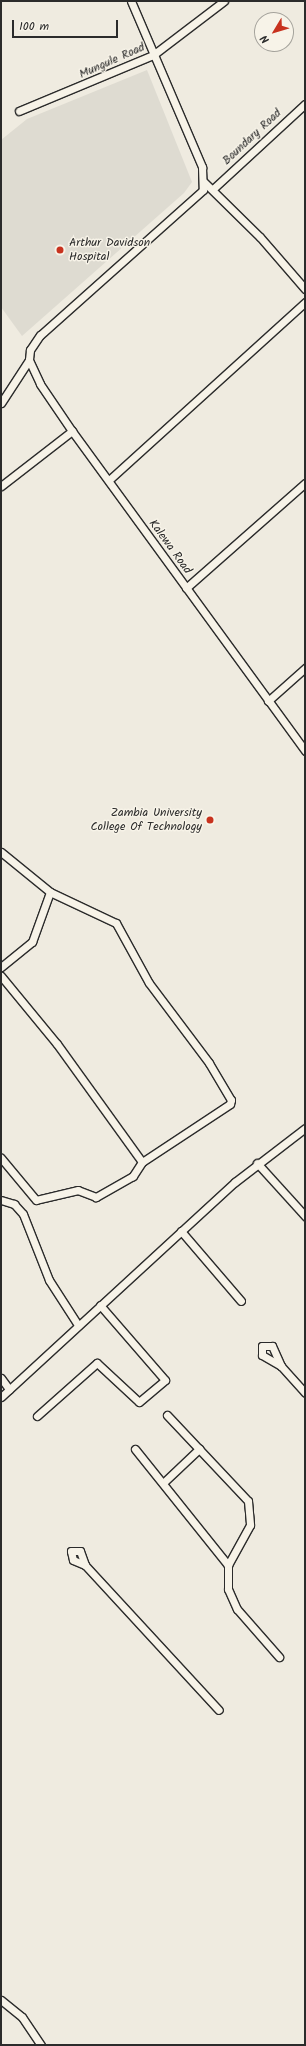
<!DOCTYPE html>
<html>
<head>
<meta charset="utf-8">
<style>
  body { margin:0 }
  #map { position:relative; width:306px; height:2046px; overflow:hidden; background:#efebe0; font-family:Kalam,sans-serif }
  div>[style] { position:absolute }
  .built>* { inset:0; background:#dedbd1 }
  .roads { filter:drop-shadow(1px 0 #2b2b2b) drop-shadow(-1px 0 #2b2b2b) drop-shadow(0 1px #2b2b2b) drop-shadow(0 -1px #2b2b2b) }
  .street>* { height:7px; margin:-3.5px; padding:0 3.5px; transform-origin:3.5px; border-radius:3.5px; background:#f7f3e8 }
  .dots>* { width:11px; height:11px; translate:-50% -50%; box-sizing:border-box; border:2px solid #f7f3e8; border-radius:50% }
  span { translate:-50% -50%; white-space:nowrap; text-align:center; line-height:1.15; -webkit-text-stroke:3px #f7f3e8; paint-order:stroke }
  .street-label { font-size:12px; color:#2b2b2b }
  .poi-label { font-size:12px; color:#2b2b2b }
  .left { translate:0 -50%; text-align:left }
  .right { translate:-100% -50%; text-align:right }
  .frame { position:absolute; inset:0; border:2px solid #2b2b2b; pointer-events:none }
  .north { position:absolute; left:254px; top:12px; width:40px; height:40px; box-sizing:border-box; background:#f7f3e8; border:1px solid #a5a39c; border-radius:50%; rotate:232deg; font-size:11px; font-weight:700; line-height:16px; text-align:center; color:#2b2b2b }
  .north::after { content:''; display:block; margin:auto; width:14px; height:18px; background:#c8321e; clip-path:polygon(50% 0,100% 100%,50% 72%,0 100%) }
  .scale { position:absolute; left:12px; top:20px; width:106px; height:18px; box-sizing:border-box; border:2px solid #2b2b2b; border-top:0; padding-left:5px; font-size:12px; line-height:14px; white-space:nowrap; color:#2b2b2b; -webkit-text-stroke:3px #f7f3e8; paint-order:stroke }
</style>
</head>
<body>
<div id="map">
  <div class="built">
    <div style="clip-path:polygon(147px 70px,192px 182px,184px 193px,22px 336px,1px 307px,1px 140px,27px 119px)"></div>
  </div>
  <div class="roads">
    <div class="street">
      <div style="left:131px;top:1px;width:181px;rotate:66.8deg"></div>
      <div style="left:202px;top:167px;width:23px;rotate:88deg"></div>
      <div style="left:203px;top:190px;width:218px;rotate:138.3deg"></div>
      <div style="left:40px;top:335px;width:18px;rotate:124deg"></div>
      <div style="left:30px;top:350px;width:10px;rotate:96deg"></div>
      <div style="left:29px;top:360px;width:26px;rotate:65deg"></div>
      <div style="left:40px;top:384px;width:57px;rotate:55.8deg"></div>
      <div style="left:72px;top:431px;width:396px;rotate:53.9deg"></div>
      <div style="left:19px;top:111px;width:145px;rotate:-22.7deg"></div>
      <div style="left:153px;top:55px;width:89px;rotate:-37.3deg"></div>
      <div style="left:204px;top:182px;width:78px;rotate:44.5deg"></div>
      <div style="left:260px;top:237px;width:69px;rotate:49.1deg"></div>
      <div style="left:214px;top:188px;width:124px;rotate:-42.7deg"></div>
      <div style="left:1px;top:403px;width:51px;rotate:-56.9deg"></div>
      <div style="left:109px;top:480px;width:265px;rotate:-42.2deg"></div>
      <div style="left:1px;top:486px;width:90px;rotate:-37.8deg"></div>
      <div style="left:186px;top:588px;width:159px;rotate:-41.4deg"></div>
      <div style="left:268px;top:701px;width:50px;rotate:-41.7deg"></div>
      <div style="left:1px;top:852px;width:63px;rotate:39.2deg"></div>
      <div style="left:50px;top:892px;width:73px;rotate:25.2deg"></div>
      <div style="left:116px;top:923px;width:68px;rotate:61.2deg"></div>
      <div style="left:149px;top:983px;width:100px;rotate:53.1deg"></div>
      <div style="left:209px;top:1063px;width:43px;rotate:59.3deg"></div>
      <div style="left:231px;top:1100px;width:4px;rotate:104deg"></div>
      <div style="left:230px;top:1104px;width:105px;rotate:146.6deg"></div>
      <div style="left:142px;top:1162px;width:17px;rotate:123deg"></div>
      <div style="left:133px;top:1176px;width:43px;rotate:150.4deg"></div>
      <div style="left:96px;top:1197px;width:19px;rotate:-159deg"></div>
      <div style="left:78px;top:1190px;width:43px;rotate:166.6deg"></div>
      <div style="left:36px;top:1200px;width:55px;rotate:-129.8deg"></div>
      <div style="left:1px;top:967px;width:40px;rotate:-39deg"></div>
      <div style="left:32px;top:942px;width:53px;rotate:-70.2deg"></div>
      <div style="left:1px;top:976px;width:88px;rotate:50.5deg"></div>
      <div style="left:57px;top:1044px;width:145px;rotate:54.2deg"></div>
      <div style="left:257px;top:1163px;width:72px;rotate:47.8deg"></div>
      <div style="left:1px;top:1200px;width:14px;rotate:17deg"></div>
      <div style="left:14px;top:1204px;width:13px;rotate:48deg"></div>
      <div style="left:23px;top:1214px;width:71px;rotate:68.5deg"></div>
      <div style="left:49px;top:1280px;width:54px;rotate:57.2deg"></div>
      <div style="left:181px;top:1231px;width:92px;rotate:49.4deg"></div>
      <div style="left:281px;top:1366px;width:22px;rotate:-114deg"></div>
      <div style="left:272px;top:1346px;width:10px;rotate:180deg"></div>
      <div style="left:262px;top:1346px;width:9px;rotate:90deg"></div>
      <div style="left:262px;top:1355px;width:22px;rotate:30deg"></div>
      <div style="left:281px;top:1366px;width:36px;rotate:48deg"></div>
      <div style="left:1px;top:1378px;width:14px;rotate:54deg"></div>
      <div style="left:1px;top:1397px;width:318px;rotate:-42.6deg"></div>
      <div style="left:235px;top:1182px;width:88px;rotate:-37.6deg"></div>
      <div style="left:167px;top:1415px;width:118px;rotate:46.7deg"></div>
      <div style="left:248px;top:1501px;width:24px;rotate:85deg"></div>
      <div style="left:250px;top:1525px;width:46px;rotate:118.8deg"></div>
      <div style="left:228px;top:1565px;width:24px;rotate:90deg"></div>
      <div style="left:228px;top:1589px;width:22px;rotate:66deg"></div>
      <div style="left:237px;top:1609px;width:64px;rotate:48.8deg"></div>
      <div style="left:37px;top:1416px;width:80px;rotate:-41.5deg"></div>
      <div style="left:97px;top:1363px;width:57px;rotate:42.9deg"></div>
      <div style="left:139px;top:1402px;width:34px;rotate:-40deg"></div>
      <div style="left:165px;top:1380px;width:99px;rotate:-130.9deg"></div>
      <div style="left:135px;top:1449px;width:149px;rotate:51.3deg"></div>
      <div style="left:163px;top:1483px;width:50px;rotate:-43.4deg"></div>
      <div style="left:85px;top:1565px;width:13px;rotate:-157deg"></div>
      <div style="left:73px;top:1560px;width:9px;rotate:-103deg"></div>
      <div style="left:71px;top:1551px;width:9px"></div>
      <div style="left:80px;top:1551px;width:15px;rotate:70deg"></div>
      <div style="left:85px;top:1565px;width:197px;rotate:47.3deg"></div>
      <div style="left:1px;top:2000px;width:27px;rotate:39deg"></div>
      <div style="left:22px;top:2017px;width:34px;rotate:56deg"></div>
    </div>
  </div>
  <div class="dots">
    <div style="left:60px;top:250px;background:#c8321e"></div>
    <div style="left:210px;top:820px;background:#c8321e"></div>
  </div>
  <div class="street-label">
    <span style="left:112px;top:61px;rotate:-24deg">Mungule Road</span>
    <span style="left:252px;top:137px;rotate:-43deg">Boundary Road</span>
    <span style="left:170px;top:547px;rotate:54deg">Kalewa Road</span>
  </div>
  <div class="poi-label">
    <span class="left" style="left:69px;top:250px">Arthur Davidson<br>Hospital</span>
    <span class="right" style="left:202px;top:820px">Zambia University<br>College Of Technology</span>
  </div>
  <div class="frame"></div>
  <div class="north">N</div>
  <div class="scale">100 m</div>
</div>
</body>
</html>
